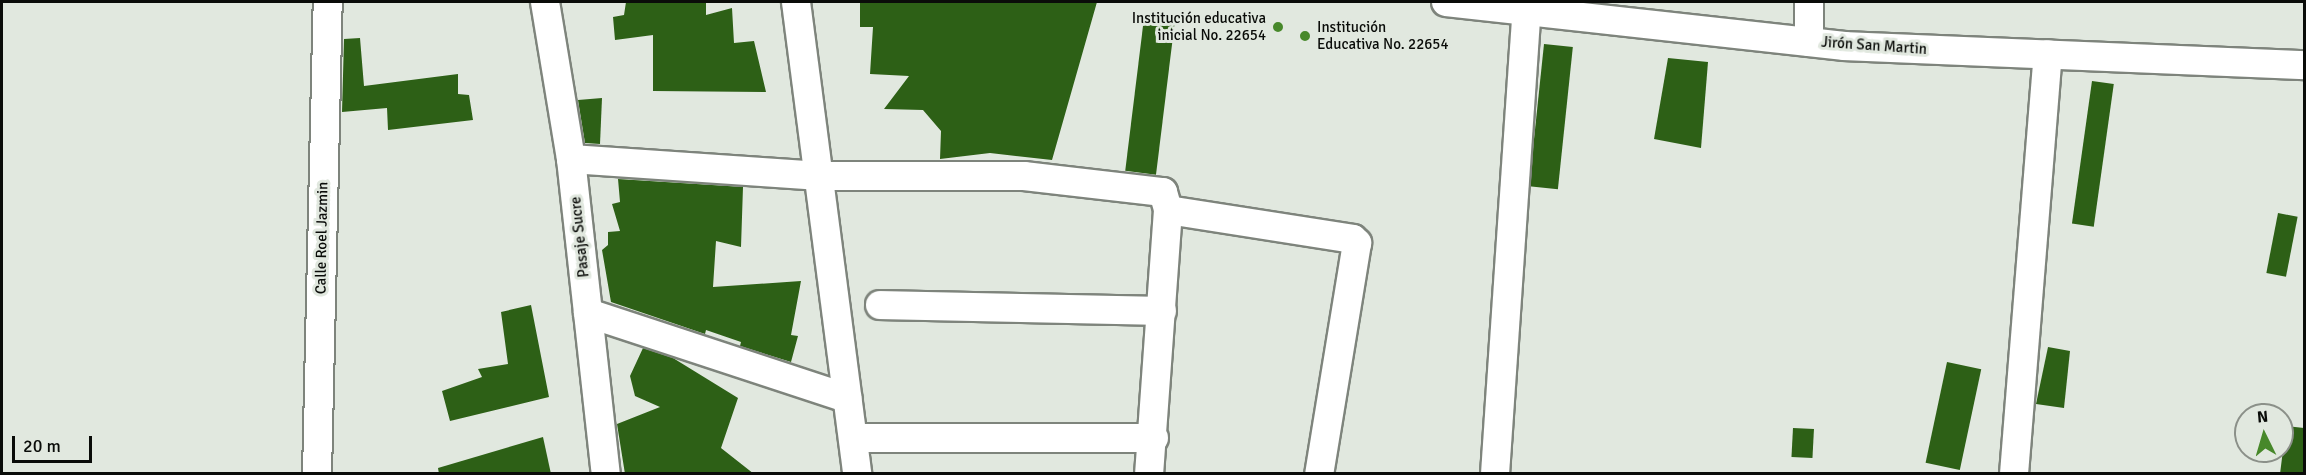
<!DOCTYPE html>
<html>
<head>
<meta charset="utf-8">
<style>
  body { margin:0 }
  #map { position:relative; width:2306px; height:475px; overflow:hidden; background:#e1e8df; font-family:Signika,sans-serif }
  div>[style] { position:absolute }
  .building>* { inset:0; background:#2d6016; transform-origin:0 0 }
  .roads { filter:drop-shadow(2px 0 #7e847c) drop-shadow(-2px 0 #7e847c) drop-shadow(0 2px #7e847c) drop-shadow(0 -2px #7e847c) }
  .minor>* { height:28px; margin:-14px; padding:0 14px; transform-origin:14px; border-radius:14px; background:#fff }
  .dots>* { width:16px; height:16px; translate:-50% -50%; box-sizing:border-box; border:3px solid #e1e8df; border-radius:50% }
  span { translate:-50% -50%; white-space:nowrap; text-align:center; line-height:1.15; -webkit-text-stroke:6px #e1e8df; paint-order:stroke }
  .poi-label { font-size:15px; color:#0a0c09 }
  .right { translate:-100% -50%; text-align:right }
  .left { translate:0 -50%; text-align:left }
  .street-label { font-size:15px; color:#0a0c09 }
  .frame { position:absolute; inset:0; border:3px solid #0a0c09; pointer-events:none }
  .north { position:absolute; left:2234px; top:403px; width:60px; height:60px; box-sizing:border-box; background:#e1e8df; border:2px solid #8b9089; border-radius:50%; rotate:355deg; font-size:16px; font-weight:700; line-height:24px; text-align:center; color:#0a0c09 }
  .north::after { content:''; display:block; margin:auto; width:21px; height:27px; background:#47882a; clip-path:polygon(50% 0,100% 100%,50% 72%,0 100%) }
  .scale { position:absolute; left:12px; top:436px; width:80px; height:27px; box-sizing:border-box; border:3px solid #0a0c09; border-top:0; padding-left:8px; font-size:18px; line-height:21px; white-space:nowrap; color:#0a0c09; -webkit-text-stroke:4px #e1e8df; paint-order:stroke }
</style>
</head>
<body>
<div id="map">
  <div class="building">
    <div style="clip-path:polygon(626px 2px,706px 2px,706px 15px,732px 8px,734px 43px,754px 41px,766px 92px,653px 91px,653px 35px,615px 40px,613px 17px,624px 15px)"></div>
    <div style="clip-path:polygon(860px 2px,1097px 2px,1052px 160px,990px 153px,940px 159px,941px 131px,923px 110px,884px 109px,909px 76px,870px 74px,873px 27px,860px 27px)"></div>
    <div style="left:1144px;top:18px;width:31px;height:154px;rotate:7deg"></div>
    <div style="clip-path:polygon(360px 38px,364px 86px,458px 74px,458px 94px,469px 95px,473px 120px,388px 130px,387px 108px,342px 112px,344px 39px)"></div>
    <div style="left:1544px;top:44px;width:29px;height:143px;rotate:6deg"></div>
    <div style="clip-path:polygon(1668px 58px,1708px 62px,1701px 148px,1654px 139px)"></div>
    <div style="left:2092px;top:81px;width:22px;height:144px;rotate:8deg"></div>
    <div style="clip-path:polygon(602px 98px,600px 144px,585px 143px,578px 100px)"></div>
    <div style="clip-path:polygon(618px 179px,743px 187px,741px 247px,716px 241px,713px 287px,801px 281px,791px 335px,798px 336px,791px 362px,740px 346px,741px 342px,706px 330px,705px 334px,611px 302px,602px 250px,608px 245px,608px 232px,620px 231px,612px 204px,620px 202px)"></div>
    <div style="left:2278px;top:213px;width:20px;height:61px;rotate:11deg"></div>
    <div style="clip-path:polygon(531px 305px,549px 397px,450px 421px,442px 391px,482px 377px,478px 369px,508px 364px,501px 312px)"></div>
    <div style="clip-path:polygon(2048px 347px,2070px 351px,2064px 408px,2036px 404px)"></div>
    <div style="clip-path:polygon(643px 348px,673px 358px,738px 398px,721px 448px,754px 474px,625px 474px,617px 424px,660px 407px,635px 396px,630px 376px)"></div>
    <div style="left:1947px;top:362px;width:35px;height:103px;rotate:12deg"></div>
    <div style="clip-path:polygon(2286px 426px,2304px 428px,2304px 474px,2280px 474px)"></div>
    <div style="left:1793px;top:428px;width:21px;height:29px;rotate:3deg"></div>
    <div style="clip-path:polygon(543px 437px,551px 474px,439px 474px,438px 468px)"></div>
  </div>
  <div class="roads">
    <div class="minor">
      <div style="left:545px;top:2px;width:159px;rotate:80.6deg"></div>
      <div style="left:571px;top:159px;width:317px;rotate:83.7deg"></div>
      <div style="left:796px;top:2px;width:476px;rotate:82.6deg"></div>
      <div style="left:1446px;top:2px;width:401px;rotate:6.3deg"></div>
      <div style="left:1845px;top:46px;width:459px;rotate:2.4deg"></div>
      <div style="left:1809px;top:42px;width:40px;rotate:-90deg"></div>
      <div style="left:571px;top:159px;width:250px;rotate:3.9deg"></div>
      <div style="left:820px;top:176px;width:204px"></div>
      <div style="left:1024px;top:176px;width:140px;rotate:6.6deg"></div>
      <div style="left:1163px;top:192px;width:19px;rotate:74deg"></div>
      <div style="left:1168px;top:210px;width:265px;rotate:94.1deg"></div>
      <div style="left:1168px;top:210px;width:187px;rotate:8.9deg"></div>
      <div style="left:1353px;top:239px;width:6px;rotate:45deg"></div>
      <div style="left:1357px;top:243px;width:234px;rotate:99.3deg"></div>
      <div style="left:880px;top:305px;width:282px;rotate:1.2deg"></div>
      <div style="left:588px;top:313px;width:273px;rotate:18.2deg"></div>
      <div style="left:853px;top:438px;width:301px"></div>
      <div style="left:317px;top:474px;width:472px;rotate:-88.7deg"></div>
      <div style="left:1495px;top:474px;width:465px;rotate:-86.1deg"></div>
      <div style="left:2014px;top:474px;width:421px;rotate:-85.4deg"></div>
    </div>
  </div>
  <div class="dots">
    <div style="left:1278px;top:27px;background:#47882a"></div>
    <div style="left:1305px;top:36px;background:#47882a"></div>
  </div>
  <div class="poi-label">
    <span class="right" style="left:1266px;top:27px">Institución educativa<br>inicial No. 22654</span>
    <span class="left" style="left:1317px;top:36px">Institución<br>Educativa No. 22654</span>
  </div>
  <div class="street-label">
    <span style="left:1874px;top:46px;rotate:4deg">Jirón San Martin</span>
    <span style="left:580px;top:237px;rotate:-96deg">Pasaje Sucre</span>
    <span style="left:322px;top:238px;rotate:-89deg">Calle Roel Jazmin</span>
  </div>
  <div class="frame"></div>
  <div class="north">N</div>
  <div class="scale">20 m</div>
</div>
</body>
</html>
